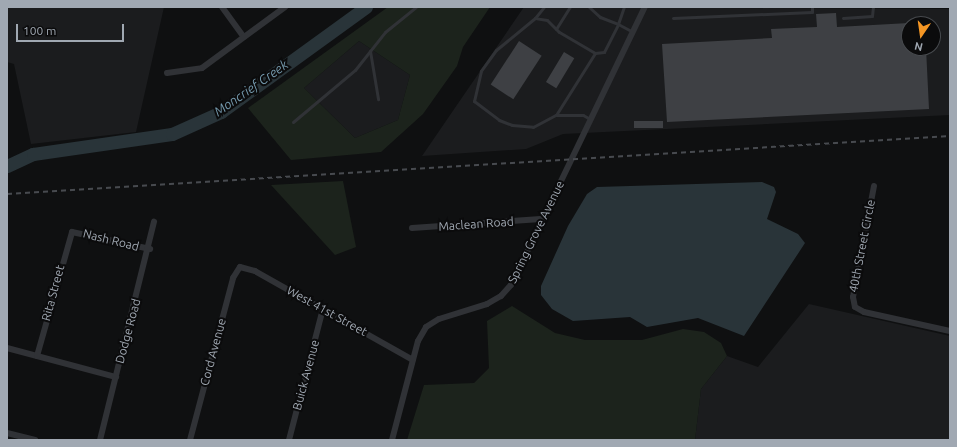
<!DOCTYPE html>
<html>
<head>
<meta charset="utf-8">
<style>
  body { margin:0 }
  #map { position:relative; width:957px; height:447px; overflow:hidden; background:#0f1011; font-family:Ubuntu,sans-serif }
  div>[style] { position:absolute }
  .built>* { inset:0; background:#1b1c1e }
  .green>* { inset:0; background:#1c231c }
  .water>* { inset:0; background:#293439 }
  .river>* { height:13px; margin:-6.5px; padding:0 6.5px; transform-origin:6.5px; border-radius:6.5px; background:#293439 }
  .building>* { inset:0; background:#3e4044; transform-origin:0 0 }
  .lane>* { height:3px; margin:-1.5px; padding:0 1.5px; transform-origin:1.5px; border-radius:1.5px; background:#303236 }
  .street>* { height:6px; margin:-3px; padding:0 3px; transform-origin:3px; border-radius:3px; background:#303236 }
  .rail>* { height:2px; margin-top:-1px; transform-origin:0; background:repeating-linear-gradient(90deg,#474a4f 0 5px,transparent 0 9px) }
  span { translate:-50% -50%; white-space:nowrap; text-align:center; line-height:1.15; -webkit-text-stroke:4px #0b0b0c; paint-order:stroke }
  .street-label { font-size:12px; color:#a0a8b2 }
  .water-label { font-size:13px; color:#769baf; font-style:italic }
  .frame { position:absolute; inset:0; border:8px solid #a0a8b2; pointer-events:none }
  .north { position:absolute; left:901px; top:16px; width:40px; height:40px; box-sizing:border-box; background:#0b0b0c; border:1px solid #474a4e; border-radius:50%; rotate:193deg; font-size:11px; font-weight:700; line-height:16px; text-align:center; color:#a0a8b2 }
  .north::after { content:''; display:block; margin:auto; width:14px; height:18px; background:#f49624; clip-path:polygon(50% 0,100% 100%,50% 72%,0 100%) }
  .scale { position:absolute; left:16px; top:24px; width:108px; height:18px; box-sizing:border-box; border:2px solid #a0a8b2; border-top:0; padding-left:5px; font-size:12px; line-height:14px; white-space:nowrap; color:#a0a8b2; -webkit-text-stroke:3px #0b0b0c; paint-order:stroke }
</style>
</head>
<body>
<div id="map">
  <div class="built">
    <div style="clip-path:polygon(7px 7px,164px 7px,136px 132px,31px 144px,14px 64px,7px 62px)"></div>
    <div style="clip-path:polygon(evenodd,524px 7px,950px 9px,950px 115px,563px 134px,526px 149px,422px 156px,524px 7px,909px 24px,933px 24px,933px 48px,909px 48px,909px 24px)"></div>
    <div style="clip-path:polygon(359px 41px,410px 75px,398px 120px,355px 138px,304px 88px)"></div>
    <div style="clip-path:polygon(809px 304px,950px 336px,950px 440px,695px 440px,701px 389px,727px 356px,758px 367px)"></div>
  </div>
  <div class="green">
    <div style="clip-path:polygon(evenodd,388px 7px,490px 7px,463px 47px,457px 66px,423px 114px,381px 152px,291px 160px,248px 108px,388px 7px,359px 41px,410px 75px,398px 120px,355px 138px,304px 88px,359px 41px)"></div>
    <div style="clip-path:polygon(343px 181px,356px 247px,335px 255px,271px 185px)"></div>
    <div style="clip-path:polygon(512px 306px,555px 333px,585px 340px,642px 340px,683px 329px,704px 332px,721px 343px,727px 356px,701px 389px,695px 440px,407px 440px,424px 385px,474px 383px,489px 368px,487px 321px)"></div>
  </div>
  <div class="water">
    <div style="clip-path:polygon(762px 182px,774px 187px,776px 192px,767px 219px,798px 234px,805px 243px,744px 336px,698px 318px,647px 327px,630px 317px,573px 321px,552px 309px,541px 295px,541px 286px,568px 226px,587px 194px,597px 187px)"></div>
  </div>
  <div class="river">
    <div style="left:7px;top:166px;width:29px;rotate:-25deg"></div>
    <div style="left:33px;top:154px;width:140px;rotate:-8.2deg"></div>
    <div style="left:172px;top:134px;width:54px;rotate:-24.2deg"></div>
    <div style="left:221px;top:112px;width:179px;rotate:-35.9deg"></div>
  </div>
  <div class="building">
    <div style="clip-path:polygon(836px 13px,837px 27px,909px 23px,909px 48px,926px 48px,929px 109px,667px 122px,662px 44px,772px 38px,771px 29px,817px 27px,816px 14px)"></div>
    <div style="left:519px;top:41px;width:27px;height:52px;rotate:33deg"></div>
    <div style="left:564px;top:52px;width:12px;height:35px;rotate:31deg"></div>
    <div style="left:663px;top:121px;width:7px;height:29px;rotate:90deg"></div>
  </div>
  <div class="lane">
    <div style="left:589px;top:7px;width:15px;rotate:42deg"></div>
    <div style="left:600px;top:17px;width:19px;rotate:21deg"></div>
    <div style="left:618px;top:24px;width:18px;rotate:-71deg"></div>
    <div style="left:535px;top:18px;width:14px;rotate:-51deg"></div>
    <div style="left:673px;top:18px;width:139px;rotate:-2.5deg"></div>
    <div style="left:812px;top:12px;width:5px;rotate:-90deg"></div>
    <div style="left:843px;top:18px;width:29px;rotate:-4deg"></div>
    <div style="left:872px;top:16px;width:9px;rotate:-84deg"></div>
    <div style="left:556px;top:29px;width:26px;rotate:-58deg"></div>
    <div style="left:370px;top:51px;width:49px;rotate:80.5deg"></div>
    <div style="left:595px;top:53px;width:9px;rotate:-6deg"></div>
    <div style="left:604px;top:52px;width:31px;rotate:-63deg"></div>
    <div style="left:618px;top:24px;width:17px;rotate:28deg"></div>
    <div style="left:556px;top:115px;width:73px;rotate:-57.8deg"></div>
    <div style="left:595px;top:53px;width:42px;rotate:-149.7deg"></div>
    <div style="left:559px;top:32px;width:17px;rotate:-135deg"></div>
    <div style="left:547px;top:20px;width:12px;rotate:-171deg"></div>
    <div style="left:535px;top:18px;width:50px;rotate:140.6deg"></div>
    <div style="left:496px;top:50px;width:26px;rotate:126deg"></div>
    <div style="left:481px;top:71px;width:31px;rotate:103deg"></div>
    <div style="left:474px;top:101px;width:31px;rotate:37deg"></div>
    <div style="left:499px;top:120px;width:14px;rotate:21deg"></div>
    <div style="left:512px;top:125px;width:21px;rotate:5deg"></div>
    <div style="left:533px;top:127px;width:26px;rotate:-28deg"></div>
    <div style="left:556px;top:115px;width:27px"></div>
    <div style="left:583px;top:115px;width:8px;rotate:30deg"></div>
    <div style="left:293px;top:122px;width:81px;rotate:-40deg"></div>
    <div style="left:355px;top:70px;width:48px;rotate:-51.7deg"></div>
    <div style="left:385px;top:32px;width:40px;rotate:-39deg"></div>
  </div>
  <div class="street">
    <div style="left:222px;top:7px;width:37px;rotate:54deg"></div>
    <div style="left:167px;top:73px;width:35px;rotate:-8deg"></div>
    <div style="left:202px;top:68px;width:103px;rotate:-36.3deg"></div>
    <div style="left:874px;top:186px;width:113px;rotate:100.7deg"></div>
    <div style="left:853px;top:297px;width:10px;rotate:79deg"></div>
    <div style="left:855px;top:307px;width:10px;rotate:29deg"></div>
    <div style="left:864px;top:312px;width:88px;rotate:12.5deg"></div>
    <div style="left:412px;top:228px;width:129px;rotate:-4deg"></div>
    <div style="left:7px;top:348px;width:113px;rotate:14.9deg"></div>
    <div style="left:37px;top:356px;width:129px;rotate:-74.2deg"></div>
    <div style="left:72px;top:232px;width:80px;rotate:12.3deg"></div>
    <div style="left:7px;top:433px;width:29px;rotate:14deg"></div>
    <div style="left:100px;top:440px;width:225px;rotate:-76.1deg"></div>
    <div style="left:190px;top:440px;width:168px;rotate:-75.1deg"></div>
    <div style="left:233px;top:278px;width:13px;rotate:-58deg"></div>
    <div style="left:240px;top:267px;width:16px;rotate:15deg"></div>
    <div style="left:255px;top:271px;width:181px;rotate:29.4deg"></div>
    <div style="left:289px;top:440px;width:135px;rotate:-75.5deg"></div>
    <div style="left:392px;top:440px;width:102px;rotate:-75.3deg"></div>
    <div style="left:418px;top:341px;width:16px;rotate:-60deg"></div>
    <div style="left:426px;top:327px;width:15px;rotate:-32deg"></div>
    <div style="left:439px;top:319px;width:50px;rotate:-17.4deg"></div>
    <div style="left:487px;top:304px;width:16px;rotate:-30deg"></div>
    <div style="left:501px;top:296px;width:15px;rotate:-48deg"></div>
    <div style="left:511px;top:285px;width:309px;rotate:-64.3deg"></div>
  </div>
  <div class="rail">
    <div style="left:7px;top:194px;width:945px;rotate:-3.52deg"></div>
  </div>
  <div class="street-label">
    <span style="left:476px;top:224px;rotate:-4deg">Maclean Road</span>
    <span style="left:536px;top:232px;rotate:-64deg">Spring Grove Avenue</span>
    <span style="left:111px;top:240px;rotate:14deg">Nash Road</span>
    <span style="left:862px;top:246px;rotate:-79deg">40th Street Circle</span>
    <span style="left:53px;top:293px;rotate:-75deg">Rita Street</span>
    <span style="left:327px;top:311px;rotate:29deg">West 41st Street</span>
    <span style="left:128px;top:331px;rotate:-75deg">Dodge Road</span>
    <span style="left:213px;top:352px;rotate:-75deg">Cord Avenue</span>
    <span style="left:306px;top:375px;rotate:-75deg">Buick Avenue</span>
  </div>
  <div class="water-label">
    <span style="left:251px;top:88px;rotate:-35deg">Moncrief Creek</span>
  </div>
  <div class="frame"></div>
  <div class="north">N</div>
  <div class="scale">100 m</div>
</div>
</body>
</html>
